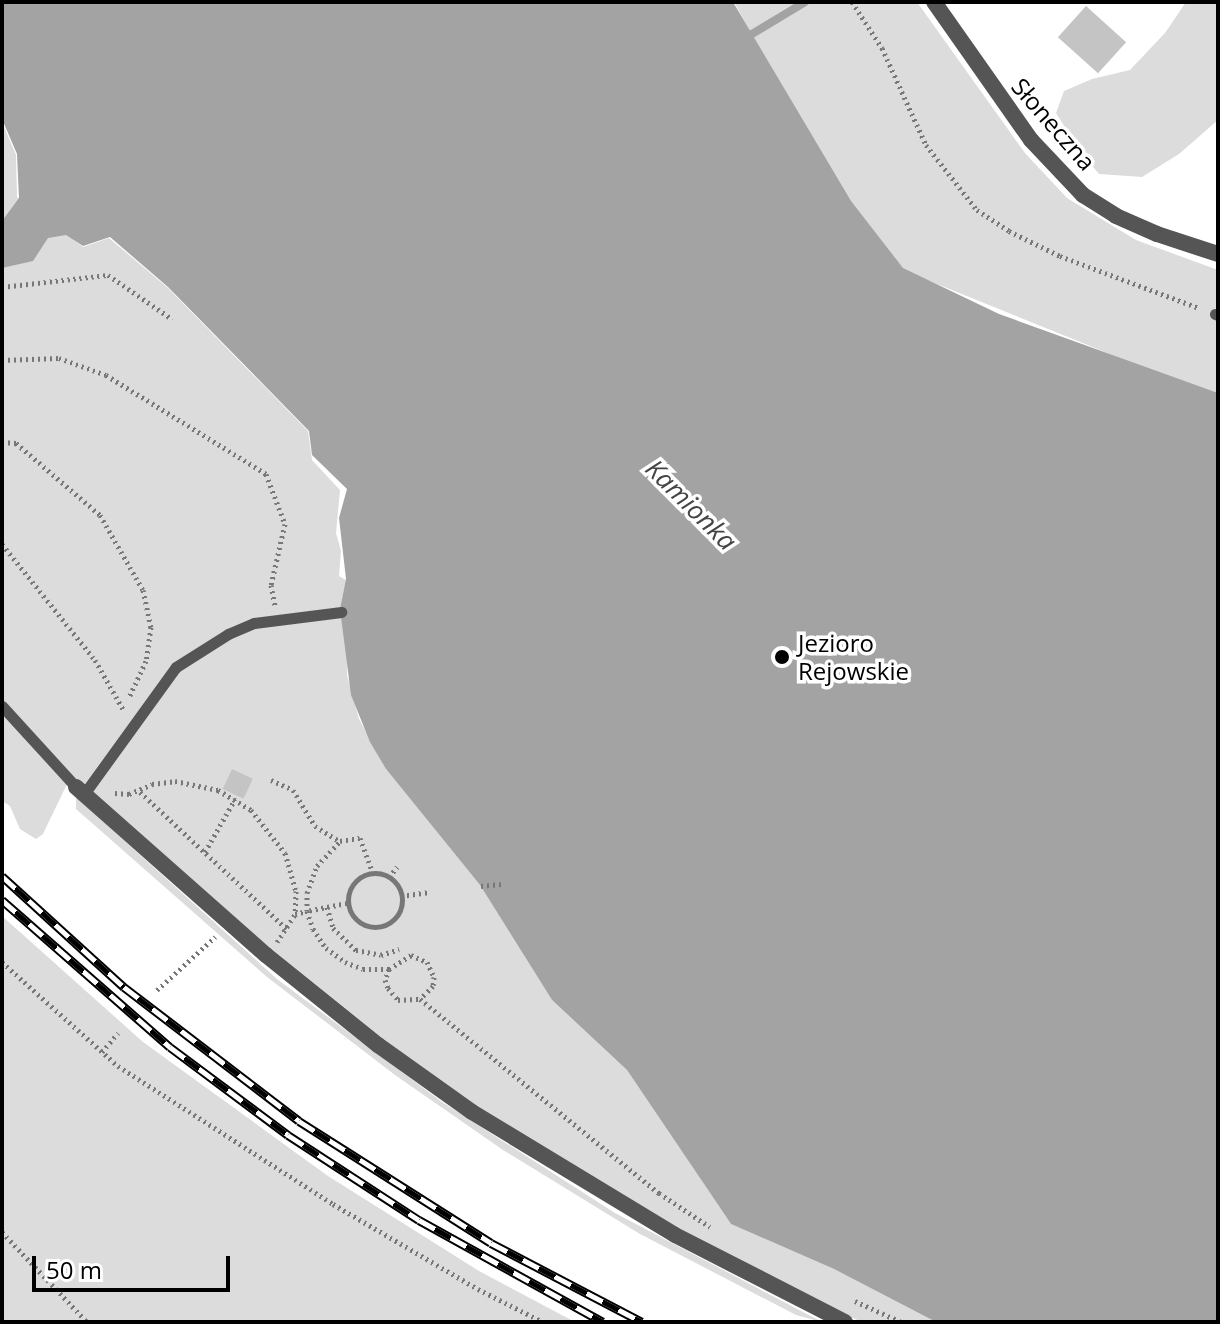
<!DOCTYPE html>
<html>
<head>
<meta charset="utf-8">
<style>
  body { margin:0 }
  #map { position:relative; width:1220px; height:1324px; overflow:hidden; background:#fff; font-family:"Open Sans",sans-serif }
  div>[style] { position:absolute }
  .green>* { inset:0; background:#dcdcdc }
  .water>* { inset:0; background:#a3a3a3 }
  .stream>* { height:8px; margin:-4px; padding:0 4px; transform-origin:4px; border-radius:4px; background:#a3a3a3 }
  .building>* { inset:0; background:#c4c4c4; transform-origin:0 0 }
  .path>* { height:5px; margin-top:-2.5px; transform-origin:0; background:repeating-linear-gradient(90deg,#777 0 2px,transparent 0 6px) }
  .path>.ring { margin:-2.5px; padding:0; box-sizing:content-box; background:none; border:5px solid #777; border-radius:50% }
  .lane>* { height:11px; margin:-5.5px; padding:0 5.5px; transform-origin:5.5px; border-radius:5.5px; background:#555 }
  .street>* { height:16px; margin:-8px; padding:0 8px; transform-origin:8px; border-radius:8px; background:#555 }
  .rail>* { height:9px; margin-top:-4.5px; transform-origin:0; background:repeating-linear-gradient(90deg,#fff 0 18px,#000 0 36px); box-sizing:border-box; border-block:2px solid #000 }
  .dots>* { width:22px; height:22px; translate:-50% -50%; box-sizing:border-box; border:4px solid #fff; border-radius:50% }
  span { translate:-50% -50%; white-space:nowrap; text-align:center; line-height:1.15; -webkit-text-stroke:7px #fff; paint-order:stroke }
  .street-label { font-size:24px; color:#000 }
  .poi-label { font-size:24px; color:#000 }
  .left { translate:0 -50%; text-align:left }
  .water-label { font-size:26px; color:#444; font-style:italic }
  .frame { position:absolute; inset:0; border:4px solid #000; pointer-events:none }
  .scale { position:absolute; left:32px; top:1256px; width:198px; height:36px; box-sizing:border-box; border:4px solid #000; border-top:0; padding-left:10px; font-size:24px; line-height:28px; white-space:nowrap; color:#000; -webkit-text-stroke:6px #fff; paint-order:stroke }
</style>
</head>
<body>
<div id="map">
  <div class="green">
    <div style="clip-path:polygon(734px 2px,917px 2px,1025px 153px,1067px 198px,1136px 240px,1218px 270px,1218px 393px,1142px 367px,905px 271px,851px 203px,805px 132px)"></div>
    <div style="clip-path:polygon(1186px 2px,1218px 2px,1218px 120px,1179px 154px,1142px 177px,1099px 174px,1079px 150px,1056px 113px,1064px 91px,1092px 79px,1130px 70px,1165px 33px)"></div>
    <div style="clip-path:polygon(2px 122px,16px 155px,17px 197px,83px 247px,109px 238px,168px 288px,308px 431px,312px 460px,340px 490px,336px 533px,341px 551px,339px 576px,346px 580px,340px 609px,347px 639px,347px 675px,359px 719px,386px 769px,480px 885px,552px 1000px,627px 1070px,731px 1224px,834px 1269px,936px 1322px,862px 1322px,837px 1311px,707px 1245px,524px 1138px,427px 1074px,67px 784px,43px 834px,36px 839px,20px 829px,10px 806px,2px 801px)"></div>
    <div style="clip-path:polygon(76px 797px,277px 979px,442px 1102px,615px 1213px,822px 1322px,796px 1315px,640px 1234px,503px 1150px,395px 1075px,267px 977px,76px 809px)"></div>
    <div style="clip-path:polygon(2px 916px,143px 1042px,328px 1176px,479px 1271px,575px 1322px,2px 1322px)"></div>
  </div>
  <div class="water">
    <div style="clip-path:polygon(2px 2px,733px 2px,851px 201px,903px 268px,999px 314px,1218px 393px,1218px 1322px,936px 1322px,834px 1269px,731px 1224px,627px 1070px,552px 1000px,480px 885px,386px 769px,370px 742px,351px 695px,340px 609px,346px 579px,339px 518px,347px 489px,312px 455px,309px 431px,168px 287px,110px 237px,83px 246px,66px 235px,48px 238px,33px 261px,2px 268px,2px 221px,19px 198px,17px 154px,2px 119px)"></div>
  </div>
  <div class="stream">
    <div style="left:752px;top:34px;width:62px;rotate:-31.1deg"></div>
  </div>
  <div class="building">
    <div style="left:1086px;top:6px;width:54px;height:42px;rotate:42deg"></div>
    <div style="left:232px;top:769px;width:23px;height:22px;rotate:25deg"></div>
  </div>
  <div class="path">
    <div style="left:852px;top:2px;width:55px;rotate:56.9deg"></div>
    <div style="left:882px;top:48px;width:107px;rotate:65.6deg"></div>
    <div style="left:926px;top:145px;width:83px;rotate:51.9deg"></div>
    <div style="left:977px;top:210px;width:38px;rotate:33deg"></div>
    <div style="left:1009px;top:231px;width:57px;rotate:26.1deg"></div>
    <div style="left:1060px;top:256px;width:148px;rotate:20.5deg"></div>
    <div style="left:2px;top:287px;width:107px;rotate:-6.5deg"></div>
    <div style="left:108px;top:275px;width:78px;rotate:34.5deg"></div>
    <div style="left:2px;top:360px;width:57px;rotate:-2deg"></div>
    <div style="left:59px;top:358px;width:50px;rotate:19.9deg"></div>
    <div style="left:106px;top:375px;width:188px;rotate:31.7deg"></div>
    <div style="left:266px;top:474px;width:53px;rotate:69.2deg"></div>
    <div style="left:285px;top:524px;width:63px;rotate:102.9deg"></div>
    <div style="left:271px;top:585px;width:21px;rotate:79deg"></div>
    <div style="left:2px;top:442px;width:14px;rotate:4deg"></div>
    <div style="left:16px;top:443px;width:111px;rotate:40.6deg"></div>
    <div style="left:100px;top:515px;width:86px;rotate:60.2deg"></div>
    <div style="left:143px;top:590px;width:38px;rotate:78deg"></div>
    <div style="left:151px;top:627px;width:34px;rotate:98deg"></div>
    <div style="left:146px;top:661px;width:40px;rotate:115deg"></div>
    <div style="left:2px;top:544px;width:149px;rotate:51.3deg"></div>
    <div style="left:95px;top:660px;width:59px;rotate:60.4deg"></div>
    <div style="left:271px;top:780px;width:24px;rotate:24deg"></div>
    <div style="left:293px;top:790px;width:42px;rotate:58.6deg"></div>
    <div style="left:315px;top:826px;width:28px;rotate:32deg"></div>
    <div style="left:140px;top:792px;width:201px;rotate:43deg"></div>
    <div style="left:115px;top:793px;width:14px;rotate:4deg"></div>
    <div style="left:129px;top:794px;width:25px;rotate:-23deg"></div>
    <div style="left:152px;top:784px;width:23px;rotate:-7deg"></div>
    <div style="left:175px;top:781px;width:44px;rotate:11.8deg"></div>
    <div style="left:218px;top:790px;width:39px;rotate:31deg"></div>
    <div style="left:251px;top:810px;width:55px;rotate:51.7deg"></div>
    <div style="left:285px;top:853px;width:40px;rotate:74deg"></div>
    <div style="left:296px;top:891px;width:23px;rotate:92deg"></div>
    <div style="left:295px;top:914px;width:12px;rotate:-14deg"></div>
    <div style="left:307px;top:911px;width:18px;rotate:-90deg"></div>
    <div style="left:307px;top:893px;width:29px;rotate:-70deg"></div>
    <div style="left:317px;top:866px;width:34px;rotate:-47deg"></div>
    <div style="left:340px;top:841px;width:20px;rotate:-9deg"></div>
    <div style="left:360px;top:838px;width:37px;rotate:70deg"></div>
    <div style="left:205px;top:852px;width:61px;rotate:-60.5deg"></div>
    <div class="ring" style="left:348px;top:873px;width:49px;height:49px"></div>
    <div style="left:389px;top:877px;width:13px;rotate:-51deg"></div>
    <div style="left:481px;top:886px;width:20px;rotate:-6deg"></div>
    <div style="left:401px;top:896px;width:27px;rotate:-8deg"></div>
    <div style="left:347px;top:903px;width:41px;rotate:168.7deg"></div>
    <div style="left:307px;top:911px;width:19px;rotate:72deg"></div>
    <div style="left:313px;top:929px;width:23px;rotate:56deg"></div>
    <div style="left:326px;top:948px;width:24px;rotate:36deg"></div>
    <div style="left:345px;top:962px;width:19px;rotate:21deg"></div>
    <div style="left:363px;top:969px;width:26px"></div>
    <div style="left:389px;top:969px;width:12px;rotate:110deg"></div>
    <div style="left:385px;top:980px;width:9px;rotate:69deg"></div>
    <div style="left:388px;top:988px;width:16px;rotate:50deg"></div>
    <div style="left:398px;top:1000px;width:22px;rotate:-3deg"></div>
    <div style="left:420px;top:999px;width:308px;rotate:39.1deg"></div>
    <div style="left:659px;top:1193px;width:61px;rotate:33.7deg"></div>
    <div style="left:327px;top:907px;width:22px;rotate:74deg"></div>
    <div style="left:333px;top:928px;width:32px;rotate:44deg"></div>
    <div style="left:356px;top:950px;width:25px;rotate:11deg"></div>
    <div style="left:381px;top:955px;width:19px;rotate:-18deg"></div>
    <div style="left:277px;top:942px;width:33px;rotate:-57deg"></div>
    <div style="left:2px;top:962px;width:156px;rotate:41.9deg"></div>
    <div style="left:118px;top:1066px;width:255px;rotate:32.7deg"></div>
    <div style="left:333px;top:1204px;width:168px;rotate:30.4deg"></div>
    <div style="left:478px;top:1289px;width:73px;rotate:26.9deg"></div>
    <div style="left:389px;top:969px;width:26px;rotate:-32deg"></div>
    <div style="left:411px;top:955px;width:17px;rotate:24deg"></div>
    <div style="left:427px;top:962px;width:17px;rotate:65deg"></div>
    <div style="left:434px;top:977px;width:9px;rotate:96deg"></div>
    <div style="left:433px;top:986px;width:18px;rotate:135deg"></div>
    <div style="left:157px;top:990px;width:79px;rotate:-42.4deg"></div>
    <div style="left:102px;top:1052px;width:25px;rotate:-50deg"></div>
    <div style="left:2px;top:1232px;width:124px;rotate:46.6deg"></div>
    <div style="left:855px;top:1301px;width:51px;rotate:24.5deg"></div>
  </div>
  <div class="lane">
    <div style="left:1215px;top:314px;width:3px;rotate:18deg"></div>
    <div style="left:2px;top:706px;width:110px;rotate:47.6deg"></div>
    <div style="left:84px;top:794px;width:157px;rotate:-54.1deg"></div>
    <div style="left:176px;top:667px;width:62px;rotate:-32.4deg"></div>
    <div style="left:228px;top:634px;width:28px;rotate:-23deg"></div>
    <div style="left:254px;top:623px;width:88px;rotate:-7.2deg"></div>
  </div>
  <div class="street">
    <div style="left:934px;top:2px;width:169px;rotate:54.9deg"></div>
    <div style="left:1031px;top:140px;width:76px;rotate:46.6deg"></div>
    <div style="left:1083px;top:195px;width:39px;rotate:32deg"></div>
    <div style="left:1116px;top:216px;width:45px;rotate:23.7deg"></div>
    <div style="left:1157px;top:234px;width:64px;rotate:18.2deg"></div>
    <div style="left:76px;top:787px;width:254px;rotate:41.5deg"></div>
    <div style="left:266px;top:955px;width:144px;rotate:38.8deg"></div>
    <div style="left:378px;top:1045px;width:115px;rotate:35.5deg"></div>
    <div style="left:472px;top:1112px;width:237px;rotate:31.2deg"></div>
    <div style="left:675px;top:1235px;width:191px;rotate:27.1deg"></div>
  </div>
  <div class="rail">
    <div style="left:2px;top:876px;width:165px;rotate:42.3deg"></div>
    <div style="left:124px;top:987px;width:220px;rotate:37.4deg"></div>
    <div style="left:299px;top:1121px;width:227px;rotate:32.4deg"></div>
    <div style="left:491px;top:1243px;width:170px;rotate:27.6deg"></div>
    <div style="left:2px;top:900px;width:223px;rotate:41.2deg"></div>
    <div style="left:170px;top:1047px;width:147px;rotate:36.7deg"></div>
    <div style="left:288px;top:1135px;width:156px;rotate:33deg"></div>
    <div style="left:419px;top:1220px;width:210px;rotate:29deg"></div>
  </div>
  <div class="dots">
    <div style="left:782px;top:657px;background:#000"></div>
  </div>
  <div class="street-label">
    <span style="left:1054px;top:124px;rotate:49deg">Słoneczna</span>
  </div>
  <div class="poi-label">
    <span class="left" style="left:798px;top:657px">Jezioro<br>Rejowskie</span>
  </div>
  <div class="water-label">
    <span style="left:691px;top:505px;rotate:45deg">Kamionka</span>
  </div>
  <div class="frame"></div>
  <div class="scale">50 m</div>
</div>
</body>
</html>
